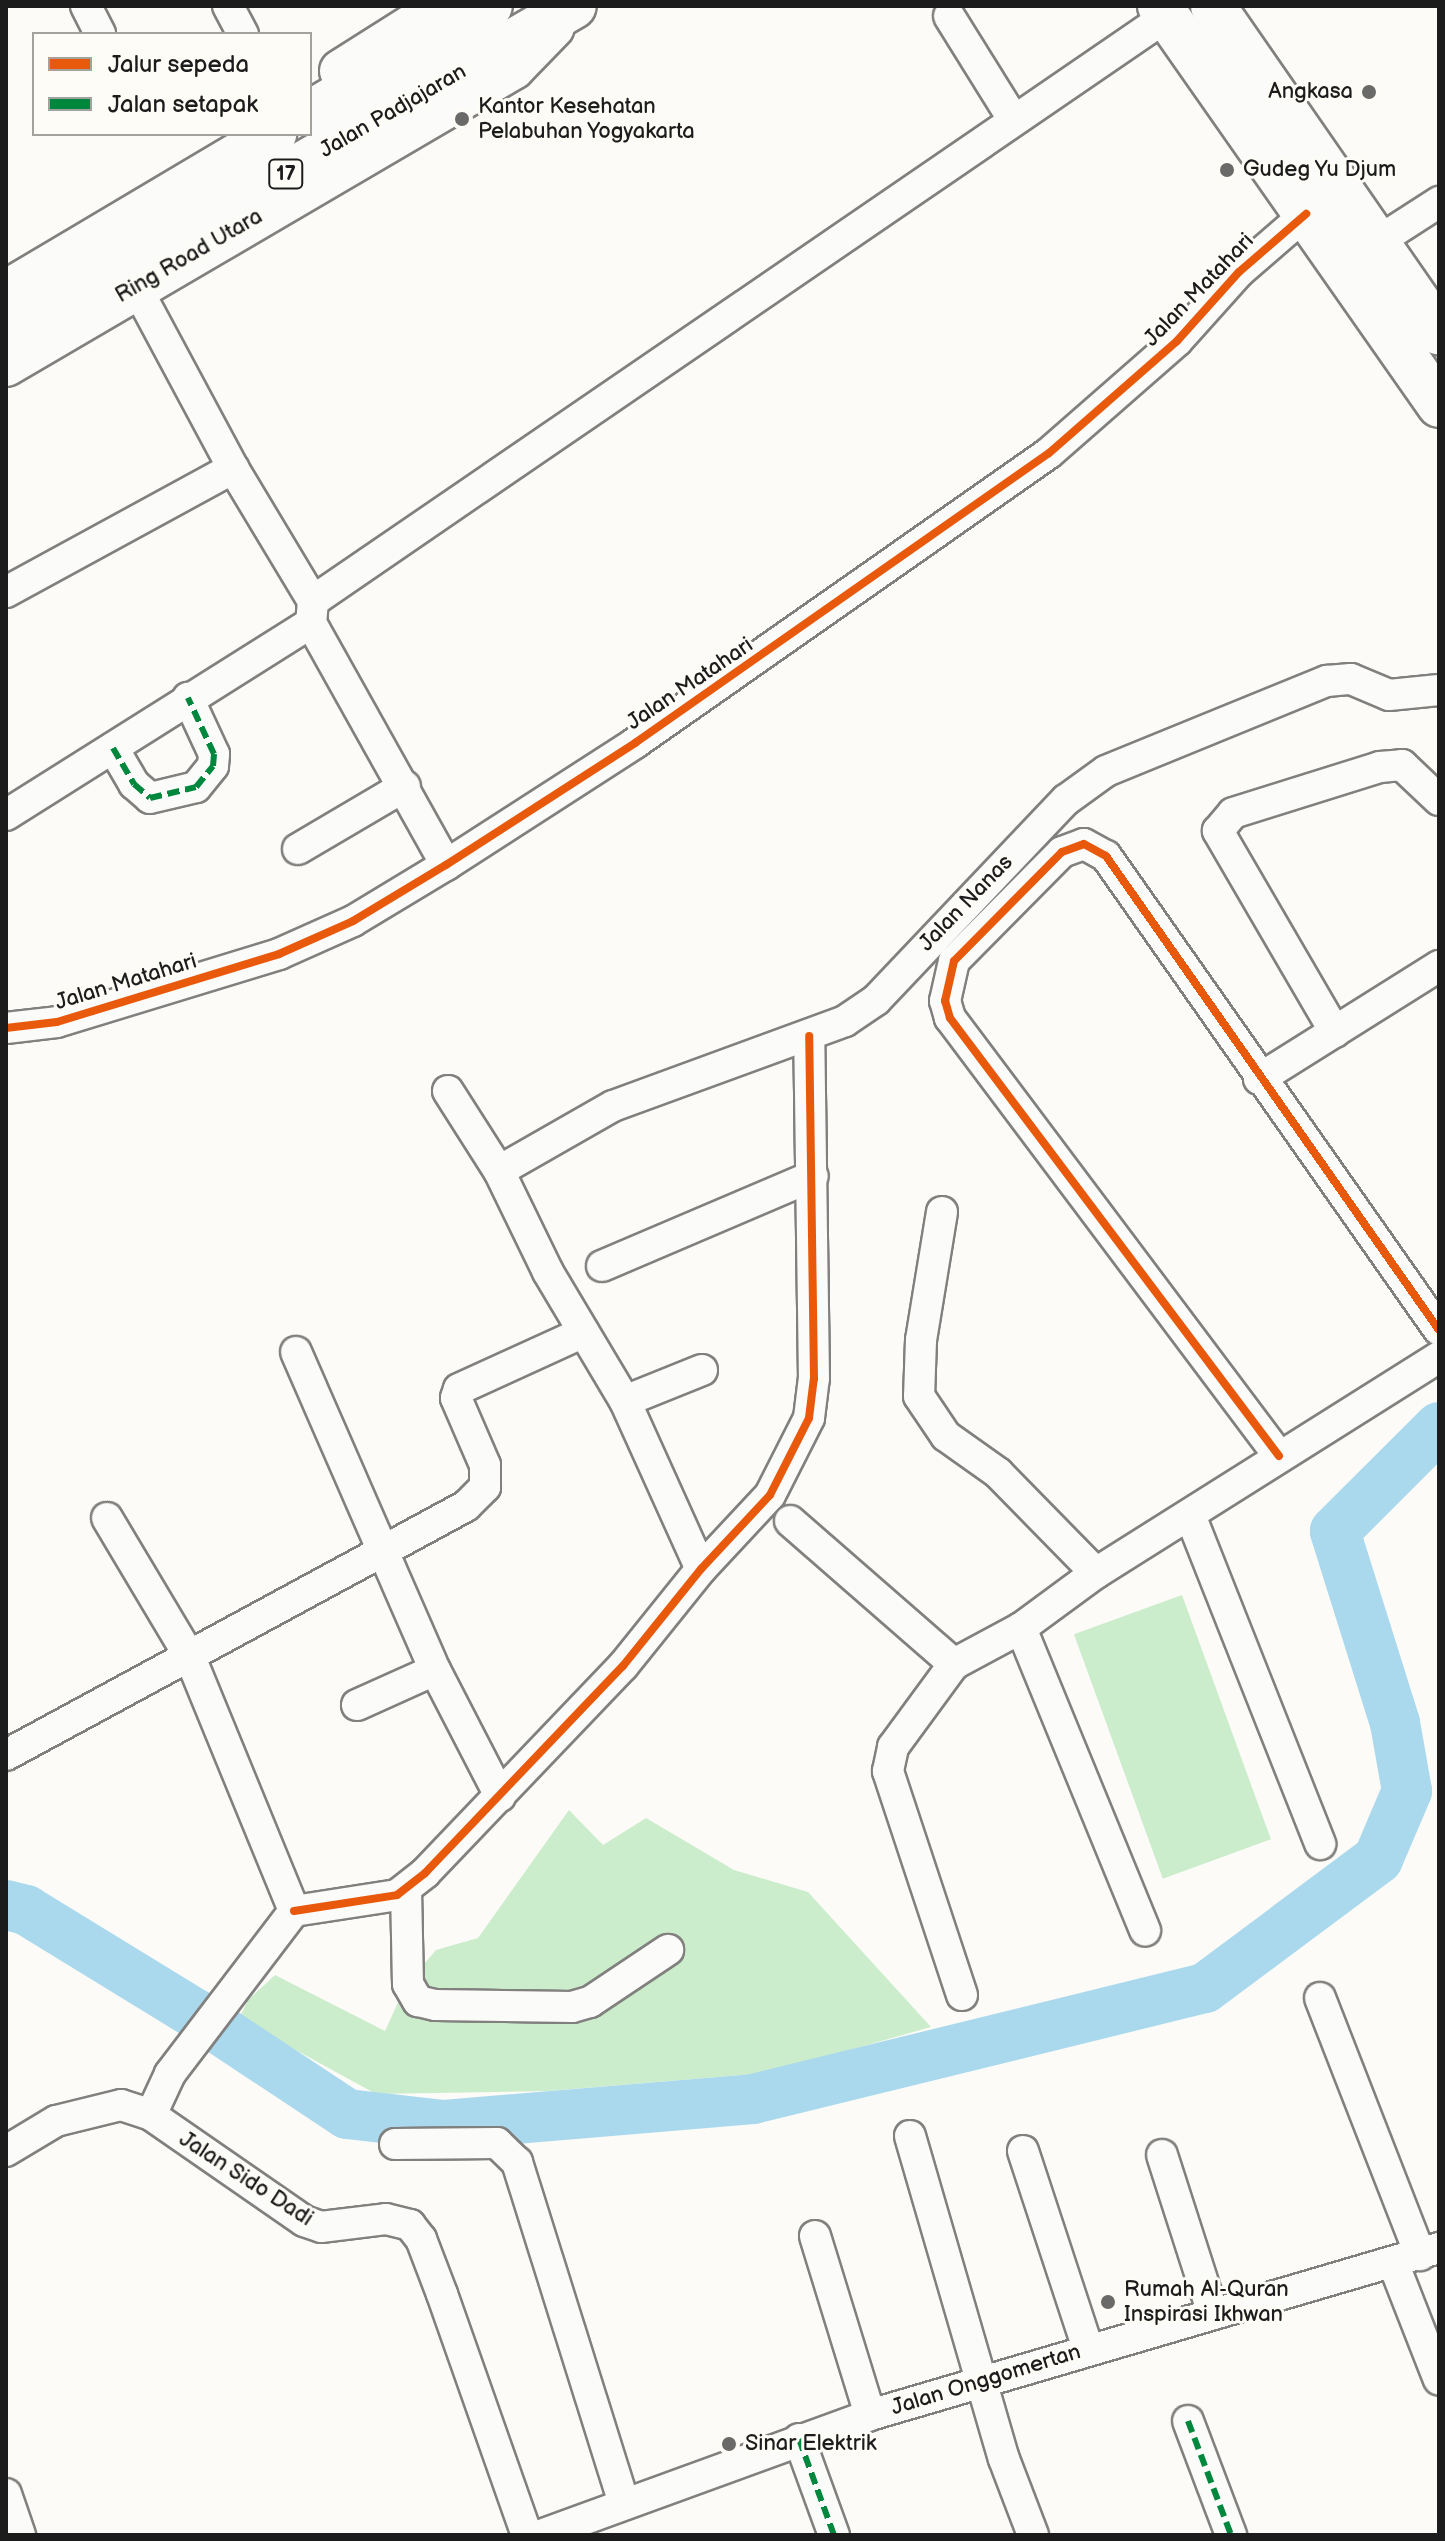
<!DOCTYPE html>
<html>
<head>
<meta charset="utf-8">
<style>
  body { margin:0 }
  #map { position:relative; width:1445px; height:2541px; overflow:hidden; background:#fcfbf8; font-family:"Balsamiq Sans",sans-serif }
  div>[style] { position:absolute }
  .green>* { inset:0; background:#ccedcc; transform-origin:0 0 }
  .river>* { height:50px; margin:-25px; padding:0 25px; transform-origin:25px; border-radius:25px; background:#aad9ed }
  .roads { filter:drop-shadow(2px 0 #81807f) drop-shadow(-2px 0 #81807f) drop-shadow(0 2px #81807f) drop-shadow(0 -2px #81807f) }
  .street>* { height:30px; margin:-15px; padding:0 15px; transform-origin:15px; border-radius:15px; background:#fbfbf9 }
  .secondary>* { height:42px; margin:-21px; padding:0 21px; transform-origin:21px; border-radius:21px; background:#fbfbf9 }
  .highway>* { height:44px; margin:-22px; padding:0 22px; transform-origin:22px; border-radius:22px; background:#fbfbf9 }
  .quiet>* { height:6px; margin-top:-3px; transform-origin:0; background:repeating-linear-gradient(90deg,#00873e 0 12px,transparent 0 18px) }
  .cycleway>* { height:8px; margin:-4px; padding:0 4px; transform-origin:4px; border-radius:4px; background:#e8590c }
  .dots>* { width:22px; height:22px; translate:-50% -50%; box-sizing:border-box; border:4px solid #fdfcf7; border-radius:50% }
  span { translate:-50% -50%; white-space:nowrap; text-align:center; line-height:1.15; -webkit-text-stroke:6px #fdfcf7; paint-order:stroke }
  .shield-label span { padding:2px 6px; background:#fdfcf7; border:2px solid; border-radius:6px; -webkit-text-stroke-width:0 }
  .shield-label { font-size:20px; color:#1c1c1c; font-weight:700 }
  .poi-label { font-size:22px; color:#1c1c1c }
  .right { translate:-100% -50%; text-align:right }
  .left { translate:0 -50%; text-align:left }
  .street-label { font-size:22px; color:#1c1c1c }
  .frame { position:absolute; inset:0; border:8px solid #1c1c1c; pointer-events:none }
  .legend { position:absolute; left:32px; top:32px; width:280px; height:104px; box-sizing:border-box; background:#fdfcf7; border:2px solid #a3a29f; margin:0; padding:10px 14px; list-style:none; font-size:24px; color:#1c1c1c }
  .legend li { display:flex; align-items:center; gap:16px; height:40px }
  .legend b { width:40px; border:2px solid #a3a29f }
</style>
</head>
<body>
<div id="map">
  <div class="green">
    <div style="left:1182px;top:1595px;width:260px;height:115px;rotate:70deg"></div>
    <div style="clip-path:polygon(569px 1810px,603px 1845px,646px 1818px,734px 1870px,808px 1892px,931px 2027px,768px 2073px,548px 2091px,376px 2094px,239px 2019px,248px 2000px,275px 1975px,385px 2031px,406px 1985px,436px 1950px,478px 1938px)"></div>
  </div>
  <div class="river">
    <div style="left:6px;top:1905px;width:21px;rotate:14deg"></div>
    <div style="left:26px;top:1910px;width:199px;rotate:31.5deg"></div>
    <div style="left:196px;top:2014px;width:181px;rotate:33.5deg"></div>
    <div style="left:347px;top:2114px;width:98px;rotate:6.5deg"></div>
    <div style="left:444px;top:2125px;width:310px;rotate:-4.8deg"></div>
    <div style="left:753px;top:2099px;width:465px;rotate:-13.8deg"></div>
    <div style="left:1205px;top:1988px;width:216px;rotate:-36.7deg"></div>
    <div style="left:1378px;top:1859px;width:74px;rotate:-66.9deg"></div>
    <div style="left:1407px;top:1791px;width:69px;rotate:-100deg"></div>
    <div style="left:1395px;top:1723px;width:201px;rotate:-107.4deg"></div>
    <div style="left:1335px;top:1531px;width:147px;rotate:-45deg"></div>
  </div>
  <div class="roads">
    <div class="street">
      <div style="left:86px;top:6px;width:31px;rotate:63deg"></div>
      <div style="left:228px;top:6px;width:32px;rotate:62deg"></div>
      <div style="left:949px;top:16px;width:121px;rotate:58.1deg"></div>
      <div style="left:1377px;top:242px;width:74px;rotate:-32.8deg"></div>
      <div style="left:136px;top:287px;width:205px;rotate:61.8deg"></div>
      <div style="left:233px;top:468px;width:155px;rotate:59deg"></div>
      <div style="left:313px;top:601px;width:22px;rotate:95deg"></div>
      <div style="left:311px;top:623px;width:277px;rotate:60.8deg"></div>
      <div style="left:6px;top:592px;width:259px;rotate:-28.6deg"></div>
      <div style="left:313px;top:601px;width:1035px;rotate:-34.41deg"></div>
      <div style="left:113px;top:748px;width:42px;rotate:59.7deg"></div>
      <div style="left:134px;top:784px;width:21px;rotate:41deg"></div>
      <div style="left:150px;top:798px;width:47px;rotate:-13.4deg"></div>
      <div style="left:196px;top:787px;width:27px;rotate:-51deg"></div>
      <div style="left:213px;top:766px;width:12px;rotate:-85deg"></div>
      <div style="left:214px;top:754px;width:62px;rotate:-114.9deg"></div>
      <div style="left:6px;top:815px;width:360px;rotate:-32.2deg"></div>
      <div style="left:298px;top:849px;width:124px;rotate:-30.5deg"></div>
      <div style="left:6px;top:1028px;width:51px;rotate:-6.7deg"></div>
      <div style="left:57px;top:1022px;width:232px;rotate:-17deg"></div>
      <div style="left:279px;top:954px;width:81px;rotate:-24deg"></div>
      <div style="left:353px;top:921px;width:109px;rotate:-31.1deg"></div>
      <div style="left:446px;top:865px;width:225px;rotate:-32.8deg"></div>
      <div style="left:635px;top:743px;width:505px;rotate:-35.01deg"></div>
      <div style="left:1049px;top:453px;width:170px;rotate:-41.2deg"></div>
      <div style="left:1177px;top:341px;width:93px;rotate:-48.1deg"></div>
      <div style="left:1239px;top:272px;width:89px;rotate:-40.9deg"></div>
      <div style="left:1335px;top:1032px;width:233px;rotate:-120.2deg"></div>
      <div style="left:1218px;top:831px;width:23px;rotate:-50deg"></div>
      <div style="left:1233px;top:813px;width:154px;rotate:-17.4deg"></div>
      <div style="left:1380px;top:767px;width:22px;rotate:-5deg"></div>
      <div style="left:1402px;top:765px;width:51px;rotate:43.4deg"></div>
      <div style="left:1259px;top:1079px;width:213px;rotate:-32.1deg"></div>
      <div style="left:448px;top:1091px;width:95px;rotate:57.5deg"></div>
      <div style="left:499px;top:1171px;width:112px;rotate:64.1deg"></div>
      <div style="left:548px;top:1272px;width:150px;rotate:59.2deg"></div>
      <div style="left:625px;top:1401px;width:184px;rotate:65.7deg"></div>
      <div style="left:499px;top:1171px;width:131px;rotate:-29.7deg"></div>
      <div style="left:613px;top:1106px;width:247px;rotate:-20.1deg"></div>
      <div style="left:845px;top:1021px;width:37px;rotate:-34deg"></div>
      <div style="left:876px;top:1000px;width:276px;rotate:-46.5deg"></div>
      <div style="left:1066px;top:800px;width:49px;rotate:-35.9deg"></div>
      <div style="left:1106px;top:771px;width:239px;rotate:-22.2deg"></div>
      <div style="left:1327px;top:681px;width:24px;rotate:-5deg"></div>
      <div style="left:1351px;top:679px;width:41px;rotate:22.8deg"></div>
      <div style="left:1389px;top:695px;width:50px;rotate:-5.7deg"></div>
      <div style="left:942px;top:1212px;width:130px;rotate:99.3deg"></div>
      <div style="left:921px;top:1340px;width:56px;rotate:92deg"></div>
      <div style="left:919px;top:1396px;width:48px;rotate:56deg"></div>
      <div style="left:946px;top:1436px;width:64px;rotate:35.4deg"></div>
      <div style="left:998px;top:1473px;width:140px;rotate:45.6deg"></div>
      <div style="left:602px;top:1266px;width:229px;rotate:-23.1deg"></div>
      <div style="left:296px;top:1352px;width:347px;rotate:66.4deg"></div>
      <div style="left:435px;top:1670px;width:142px;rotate:62.7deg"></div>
      <div style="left:625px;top:1401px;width:83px;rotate:-21.9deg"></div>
      <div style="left:1279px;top:1456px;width:548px;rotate:-126.91deg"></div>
      <div style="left:950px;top:1018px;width:18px;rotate:-106deg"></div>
      <div style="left:945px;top:1001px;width:41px;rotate:-77.3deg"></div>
      <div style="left:954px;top:961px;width:153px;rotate:-45.3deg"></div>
      <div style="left:1062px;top:852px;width:23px;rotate:-20deg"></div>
      <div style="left:1084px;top:844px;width:25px;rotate:29deg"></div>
      <div style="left:1106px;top:856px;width:579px;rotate:54.91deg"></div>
      <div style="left:1190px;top:1515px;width:354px;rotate:68.4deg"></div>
      <div style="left:107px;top:1518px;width:162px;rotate:59.2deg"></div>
      <div style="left:190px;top:1657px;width:274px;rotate:67.7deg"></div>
      <div style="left:294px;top:1911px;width:205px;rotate:127.3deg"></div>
      <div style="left:170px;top:2074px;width:45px;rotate:114.9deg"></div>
      <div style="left:790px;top:1521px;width:218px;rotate:41.1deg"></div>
      <div style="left:1021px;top:1628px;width:327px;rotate:67.7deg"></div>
      <div style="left:357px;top:1705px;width:85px;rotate:-24.2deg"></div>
      <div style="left:6px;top:1755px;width:523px;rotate:-28.43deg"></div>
      <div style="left:466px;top:1506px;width:27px;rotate:-45deg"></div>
      <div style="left:485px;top:1487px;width:22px;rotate:-90deg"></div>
      <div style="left:485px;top:1465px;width:73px;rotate:-113.4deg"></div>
      <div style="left:456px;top:1398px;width:9px;rotate:-72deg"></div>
      <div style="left:459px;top:1389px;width:137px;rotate:-24.5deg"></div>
      <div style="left:406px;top:1889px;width:95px;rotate:88.8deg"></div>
      <div style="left:408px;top:1984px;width:20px;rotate:60deg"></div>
      <div style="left:418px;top:2001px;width:18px;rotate:13deg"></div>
      <div style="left:436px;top:2005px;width:136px;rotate:0.8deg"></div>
      <div style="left:572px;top:2007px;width:19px;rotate:-16deg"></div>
      <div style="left:590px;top:2002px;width:94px;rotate:-33.7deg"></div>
      <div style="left:294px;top:1911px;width:104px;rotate:-8.8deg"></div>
      <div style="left:397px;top:1895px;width:36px;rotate:-38deg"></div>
      <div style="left:425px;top:1873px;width:286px;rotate:-46.3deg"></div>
      <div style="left:623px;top:1666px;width:124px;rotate:-51.2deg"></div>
      <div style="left:701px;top:1569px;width:101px;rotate:-47deg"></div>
      <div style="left:770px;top:1495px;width:86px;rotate:-63.1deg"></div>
      <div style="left:809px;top:1418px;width:39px;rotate:-83deg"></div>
      <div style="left:814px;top:1379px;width:343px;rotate:-90.8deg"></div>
      <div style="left:962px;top:1995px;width:236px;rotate:-108.3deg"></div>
      <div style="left:888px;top:1771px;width:25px;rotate:-78deg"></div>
      <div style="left:893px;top:1747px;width:103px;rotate:-53.7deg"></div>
      <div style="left:954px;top:1664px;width:76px;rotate:-28.2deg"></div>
      <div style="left:1021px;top:1628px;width:93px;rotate:-36.3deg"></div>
      <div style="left:1096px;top:1573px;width:405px;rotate:-32.2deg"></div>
      <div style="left:1320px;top:1998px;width:276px;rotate:68.7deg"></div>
      <div style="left:910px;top:2136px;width:336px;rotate:73.8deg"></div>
      <div style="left:1004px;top:2459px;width:81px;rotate:69.1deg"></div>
      <div style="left:395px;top:2144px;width:102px;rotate:-0.6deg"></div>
      <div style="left:497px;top:2143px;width:28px;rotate:44deg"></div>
      <div style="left:517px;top:2162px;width:357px;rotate:72.6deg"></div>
      <div style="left:6px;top:2151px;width:58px;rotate:-31deg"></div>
      <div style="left:56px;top:2121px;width:67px;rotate:-13.8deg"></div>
      <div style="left:121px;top:2105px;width:32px;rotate:18deg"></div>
      <div style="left:151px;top:2115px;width:186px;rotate:34.7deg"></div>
      <div style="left:304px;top:2221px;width:18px;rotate:19deg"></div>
      <div style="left:321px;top:2227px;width:65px;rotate:-7deg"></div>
      <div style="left:386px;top:2219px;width:25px;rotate:14deg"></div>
      <div style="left:410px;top:2225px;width:18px;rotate:52deg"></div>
      <div style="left:421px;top:2239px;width:59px;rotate:69.1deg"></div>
      <div style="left:442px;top:2294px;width:256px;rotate:70.6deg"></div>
      <div style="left:1023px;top:2151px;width:208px;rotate:71.8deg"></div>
      <div style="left:1162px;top:2155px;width:167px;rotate:72.2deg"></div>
      <div style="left:815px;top:2236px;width:187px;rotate:72.9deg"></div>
      <div style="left:1394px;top:2265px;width:123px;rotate:68.6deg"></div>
      <div style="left:1188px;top:2421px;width:122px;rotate:69.3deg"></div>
      <div style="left:799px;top:2439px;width:102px;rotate:70deg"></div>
      <div style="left:6px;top:2494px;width:43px;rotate:71.1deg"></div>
      <div style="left:541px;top:2535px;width:350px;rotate:-20deg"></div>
      <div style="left:870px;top:2415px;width:593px;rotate:-16.36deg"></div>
    </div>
    <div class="secondary">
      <div style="left:341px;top:71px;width:122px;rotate:-32.3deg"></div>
      <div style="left:6px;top:365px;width:588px;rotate:-30.36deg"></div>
      <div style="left:513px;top:68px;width:57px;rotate:-45.7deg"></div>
    </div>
    <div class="highway">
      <div style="left:1160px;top:6px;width:487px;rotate:55deg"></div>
      <div style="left:1213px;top:6px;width:397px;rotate:55.3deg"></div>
      <div style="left:310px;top:113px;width:209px;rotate:-30.7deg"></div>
      <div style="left:6px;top:293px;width:312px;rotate:-30.7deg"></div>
      <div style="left:6px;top:337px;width:657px;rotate:-30.23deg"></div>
    </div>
  </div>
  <div class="quiet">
    <div style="left:113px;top:748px;width:42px;rotate:59.7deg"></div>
    <div style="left:134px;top:784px;width:21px;rotate:41deg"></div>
    <div style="left:150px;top:798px;width:47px;rotate:-13.4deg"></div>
    <div style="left:196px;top:787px;width:27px;rotate:-51deg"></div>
    <div style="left:213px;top:766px;width:12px;rotate:-85deg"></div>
    <div style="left:214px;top:754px;width:62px;rotate:-114.9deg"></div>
    <div style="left:1188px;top:2421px;width:122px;rotate:69.3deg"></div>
    <div style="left:799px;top:2439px;width:102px;rotate:70deg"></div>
  </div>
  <div class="cycleway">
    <div style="left:6px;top:1028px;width:51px;rotate:-6.7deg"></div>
    <div style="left:57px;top:1022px;width:232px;rotate:-17deg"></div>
    <div style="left:279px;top:954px;width:81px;rotate:-24deg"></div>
    <div style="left:353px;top:921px;width:109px;rotate:-31.1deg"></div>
    <div style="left:446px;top:865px;width:225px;rotate:-32.8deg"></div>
    <div style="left:635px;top:743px;width:505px;rotate:-35.01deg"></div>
    <div style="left:1049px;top:453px;width:170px;rotate:-41.2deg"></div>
    <div style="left:1177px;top:341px;width:93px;rotate:-48.1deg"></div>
    <div style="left:1239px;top:272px;width:89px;rotate:-40.9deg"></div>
    <div style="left:1279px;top:1456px;width:548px;rotate:-126.91deg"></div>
    <div style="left:950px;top:1018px;width:18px;rotate:-106deg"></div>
    <div style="left:945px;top:1001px;width:41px;rotate:-77.3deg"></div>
    <div style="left:954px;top:961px;width:153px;rotate:-45.3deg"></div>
    <div style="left:1062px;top:852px;width:23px;rotate:-20deg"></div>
    <div style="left:1084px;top:844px;width:25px;rotate:29deg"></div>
    <div style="left:1106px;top:856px;width:579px;rotate:54.91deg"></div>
    <div style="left:294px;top:1911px;width:104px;rotate:-8.8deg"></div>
    <div style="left:397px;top:1895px;width:36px;rotate:-38deg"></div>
    <div style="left:425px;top:1873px;width:286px;rotate:-46.3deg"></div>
    <div style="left:623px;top:1666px;width:124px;rotate:-51.2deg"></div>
    <div style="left:701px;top:1569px;width:101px;rotate:-47deg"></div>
    <div style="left:770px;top:1495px;width:86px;rotate:-63.1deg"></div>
    <div style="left:809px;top:1418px;width:39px;rotate:-83deg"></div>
    <div style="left:814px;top:1379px;width:343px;rotate:-90.8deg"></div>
  </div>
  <div class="dots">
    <div style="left:1369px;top:92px;background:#6a6a69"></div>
    <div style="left:462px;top:119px;background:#6a6a69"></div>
    <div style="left:1227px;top:170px;background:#6a6a69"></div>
    <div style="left:1108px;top:2302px;background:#6a6a69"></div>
    <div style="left:729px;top:2444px;background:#6a6a69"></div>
  </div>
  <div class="shield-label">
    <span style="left:286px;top:174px">17</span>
  </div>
  <div class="poi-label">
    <span class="right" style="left:1353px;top:92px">Angkasa</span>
    <span class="left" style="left:478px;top:119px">Kantor Kesehatan<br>Pelabuhan Yogyakarta</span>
    <span class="left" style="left:1243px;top:170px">Gudeg Yu Djum</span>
    <span class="left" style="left:1124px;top:2302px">Rumah Al-Quran<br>Inspirasi Ikhwan</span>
    <span class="left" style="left:745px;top:2444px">Sinar Elektrik</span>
  </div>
  <div class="street-label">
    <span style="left:393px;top:111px;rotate:-30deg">Jalan Padjajaran</span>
    <span style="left:189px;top:256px;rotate:-30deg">Ring Road Utara</span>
    <span style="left:1199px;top:290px;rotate:-46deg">Jalan Matahari</span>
    <span style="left:690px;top:684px;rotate:-34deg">Jalan Matahari</span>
    <span style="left:966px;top:903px;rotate:-46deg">Jalan Nanas</span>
    <span style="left:126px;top:982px;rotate:-17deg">Jalan Matahari</span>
    <span style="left:246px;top:2179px;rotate:33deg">Jalan Sido Dadi</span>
    <span style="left:986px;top:2380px;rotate:-17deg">Jalan Onggomertan</span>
  </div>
  <div class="frame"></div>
  <ul class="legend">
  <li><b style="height:10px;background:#e8590c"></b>Jalur sepeda</li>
  <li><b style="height:10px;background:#00873e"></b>Jalan setapak</li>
  </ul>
</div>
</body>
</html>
